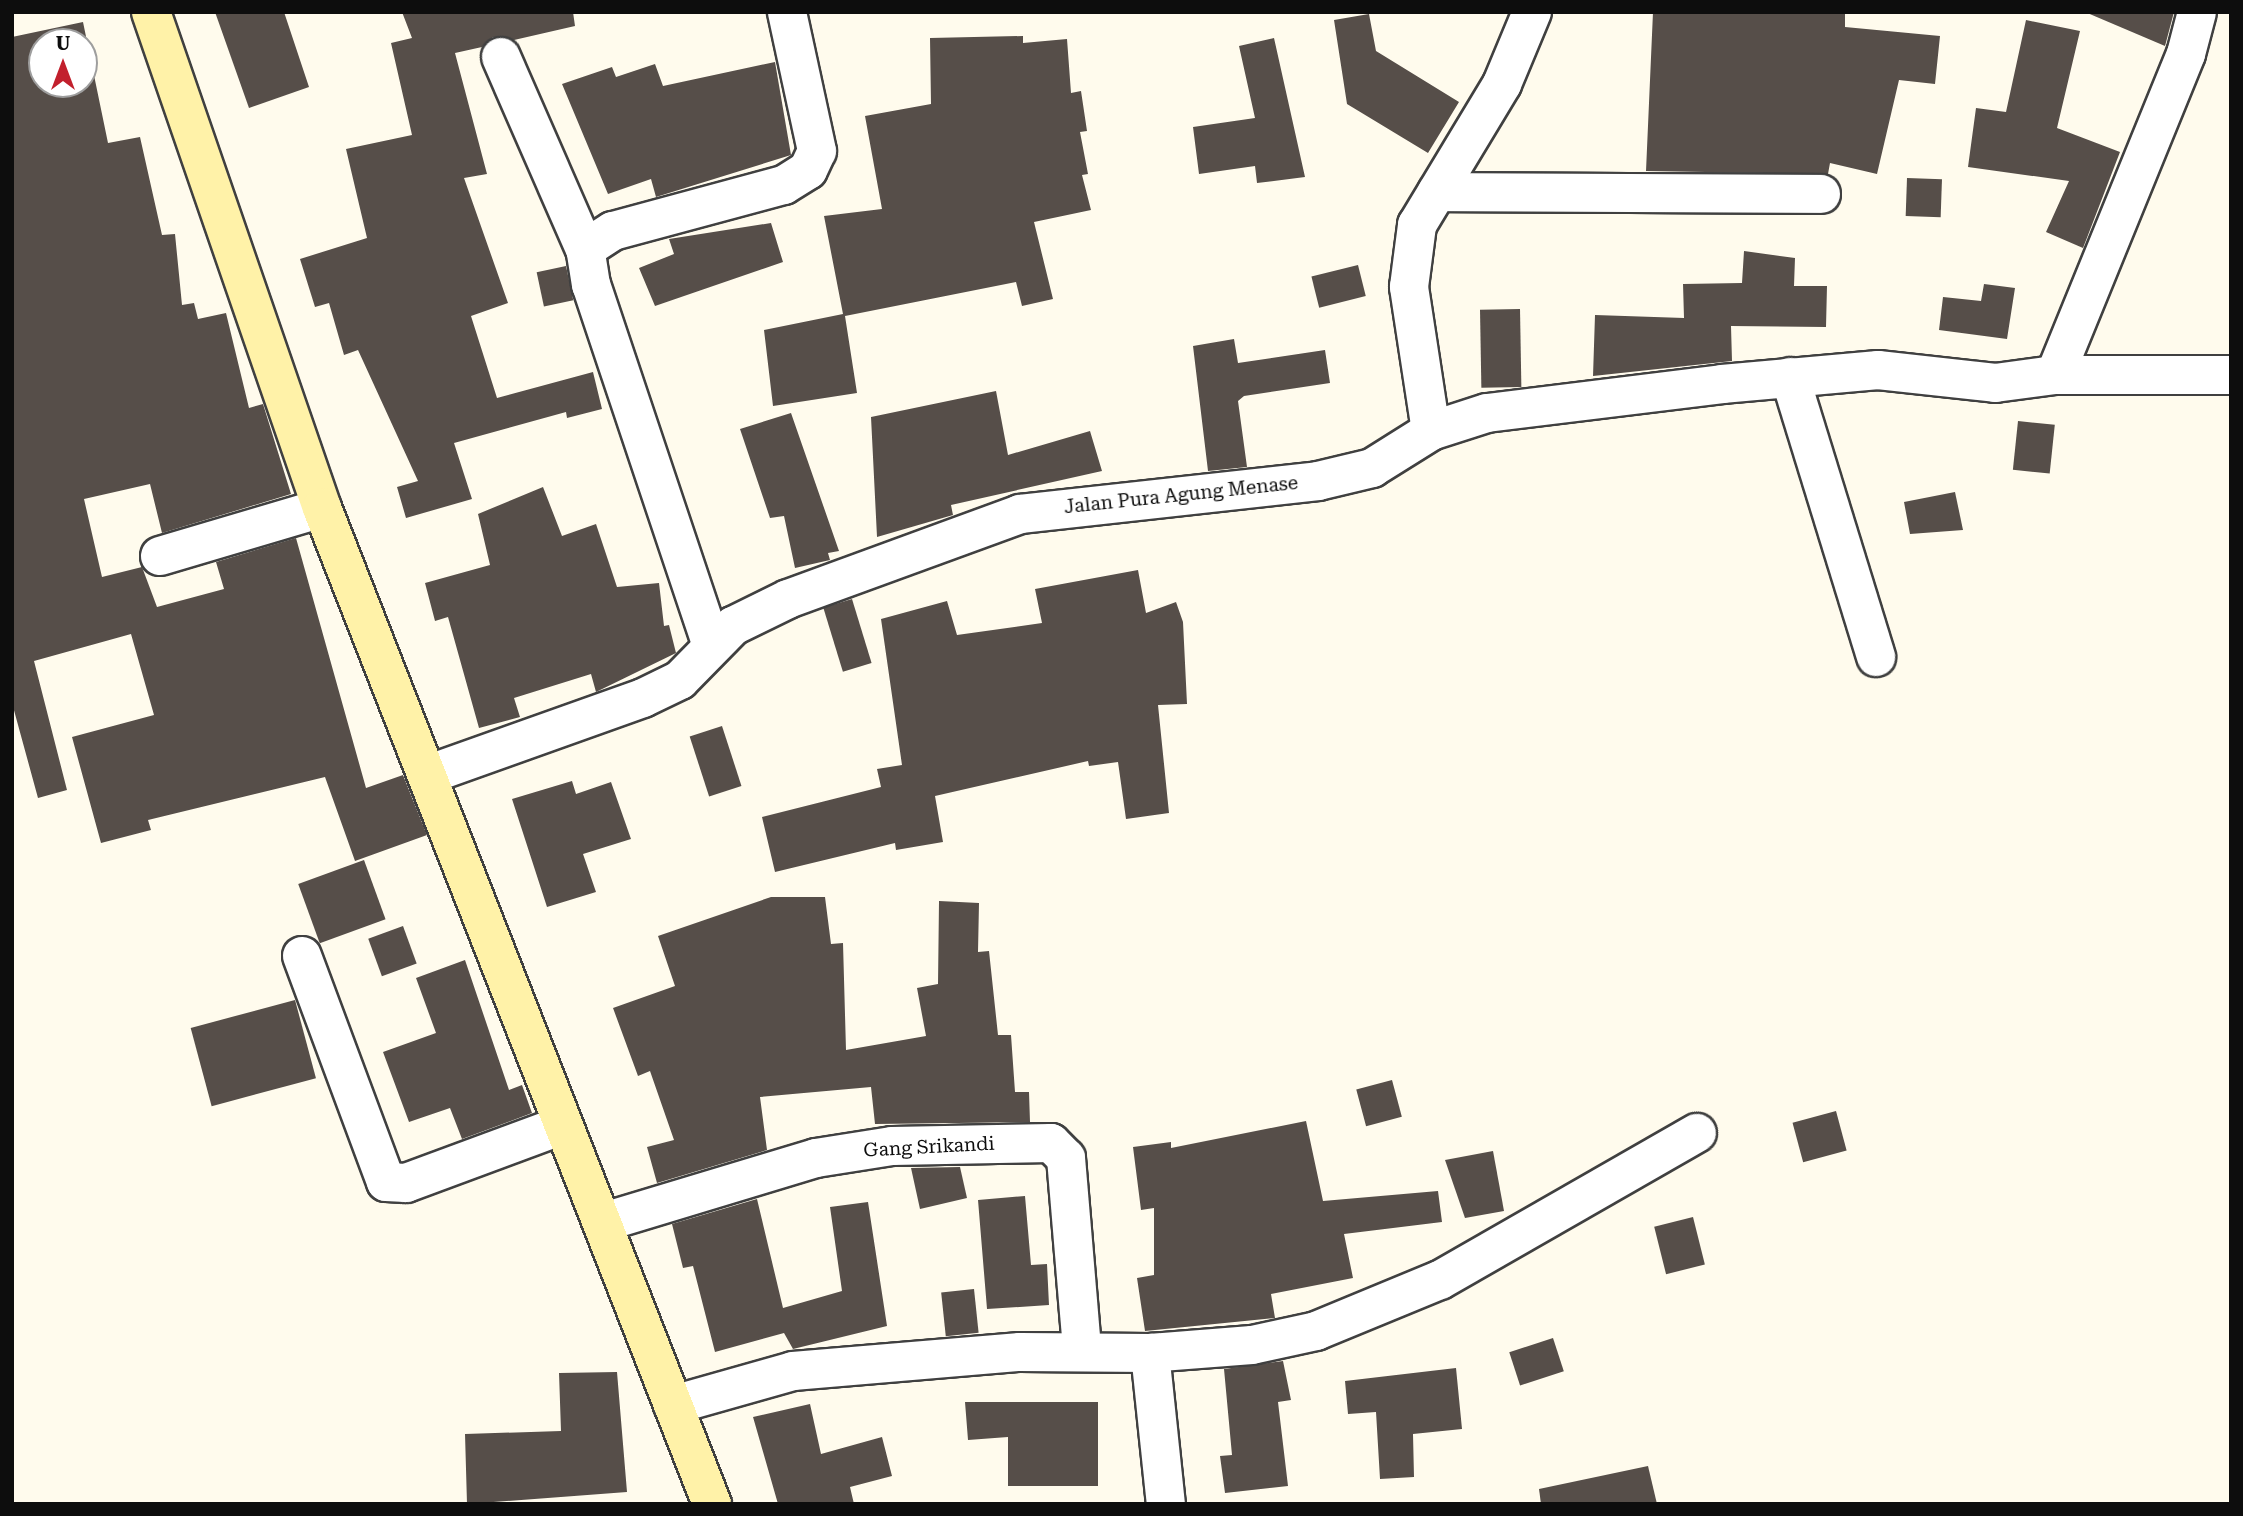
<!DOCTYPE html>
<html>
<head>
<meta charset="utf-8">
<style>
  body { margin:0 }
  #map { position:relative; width:2243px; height:1516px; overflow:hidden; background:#fffbed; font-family:"Roboto Serif",serif }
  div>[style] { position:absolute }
  .building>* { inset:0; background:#564e49; transform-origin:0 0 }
  .roads { filter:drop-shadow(2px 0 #404040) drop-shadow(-2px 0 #404040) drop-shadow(0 2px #404040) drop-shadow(0 -2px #404040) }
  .street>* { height:38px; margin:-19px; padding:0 19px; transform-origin:19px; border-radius:19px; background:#fff }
  .secondary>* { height:38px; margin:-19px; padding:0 19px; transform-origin:19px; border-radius:19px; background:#fff2a8 }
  span { translate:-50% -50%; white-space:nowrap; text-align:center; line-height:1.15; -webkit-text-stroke:7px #fff; paint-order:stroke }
  .street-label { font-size:19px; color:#0d0d0d }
  .frame { position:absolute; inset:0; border:14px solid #0d0d0d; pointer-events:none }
  .north { position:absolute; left:28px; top:28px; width:70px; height:70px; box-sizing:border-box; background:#fff; border:2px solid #9e9e9e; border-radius:50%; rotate:0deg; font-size:19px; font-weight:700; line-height:28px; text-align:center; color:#0d0d0d }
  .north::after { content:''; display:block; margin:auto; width:24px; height:32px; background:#c2202d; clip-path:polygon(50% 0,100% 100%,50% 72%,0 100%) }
</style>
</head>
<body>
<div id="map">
  <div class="building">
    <div style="clip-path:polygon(215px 12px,284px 12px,309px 87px,249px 108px)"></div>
    <div style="clip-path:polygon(402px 12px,573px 12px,575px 26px,514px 40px,493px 37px,482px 47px,455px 53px,487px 174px,464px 178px,508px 303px,471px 316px,497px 398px,593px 372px,602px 409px,567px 418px,566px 412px,454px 443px,472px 499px,406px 518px,397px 487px,418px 481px,358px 350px,344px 355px,329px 303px,315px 307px,300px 259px,367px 238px,346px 149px,412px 135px,391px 43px,412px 38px)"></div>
    <div style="clip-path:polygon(1653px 12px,1845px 12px,1845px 27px,1940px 36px,1935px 84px,1899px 80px,1877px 174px,1830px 163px,1828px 174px,1646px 171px)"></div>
    <div style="clip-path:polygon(2085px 12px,2174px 12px,2165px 46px)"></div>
    <div style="clip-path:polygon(1369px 14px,1376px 51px,1459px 102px,1428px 153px,1347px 104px,1334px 20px)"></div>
    <div style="clip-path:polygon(2026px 20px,2080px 31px,2057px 128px,2120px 152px,2083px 248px,2046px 232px,2069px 181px,1968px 167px,1976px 108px,2006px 112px)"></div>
    <div style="clip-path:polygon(evenodd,83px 22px,108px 143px,140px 137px,162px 235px,175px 234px,182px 305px,194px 303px,198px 319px,226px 313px,249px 408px,263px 404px,291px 494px,162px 533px,150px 484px,84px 499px,102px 577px,142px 567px,157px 607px,224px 589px,216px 562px,296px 538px,366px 788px,403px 775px,427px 835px,355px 861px,325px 777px,148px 820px,151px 830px,101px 843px,72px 737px,154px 715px,131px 634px,34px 661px,67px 790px,38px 798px,12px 703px,12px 37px,83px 22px,42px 42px,84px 42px,84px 84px,42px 84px,42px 42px)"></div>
    <div style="clip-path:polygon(1023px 36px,1023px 43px,1067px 39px,1071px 93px,1081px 91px,1087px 131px,1080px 132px,1088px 174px,1082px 175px,1091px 210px,1034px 222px,1053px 299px,1022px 306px,1016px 282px,845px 316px,857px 393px,773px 406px,764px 330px,843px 314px,824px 216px,882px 209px,865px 116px,931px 104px,930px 38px)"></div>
    <div style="clip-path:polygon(1274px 38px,1305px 177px,1257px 183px,1255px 166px,1199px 174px,1193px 127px,1255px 118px,1239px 46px)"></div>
    <div style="clip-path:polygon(775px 62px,791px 155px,656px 197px,651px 179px,608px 194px,562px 84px,612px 67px,616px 77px,655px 64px,663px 86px)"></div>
    <div style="left:1907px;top:178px;width:35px;height:38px;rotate:2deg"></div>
    <div style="clip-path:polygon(771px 223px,783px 262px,655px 306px,639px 268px,674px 254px,669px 239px)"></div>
    <div style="clip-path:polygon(1744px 251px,1795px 258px,1794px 286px,1827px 286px,1826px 327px,1731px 326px,1732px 361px,1593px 376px,1595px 315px,1684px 318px,1683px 284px,1742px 283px)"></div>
    <div style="left:1358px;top:265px;width:32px;height:48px;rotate:76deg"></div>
    <div style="left:566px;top:266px;width:35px;height:30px;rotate:78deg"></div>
    <div style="clip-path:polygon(1984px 284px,2015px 288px,2007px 339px,1939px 330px,1943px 297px,1981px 301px)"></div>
    <div style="left:1520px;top:309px;width:78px;height:40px;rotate:89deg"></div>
    <div style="clip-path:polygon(1234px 339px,1238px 363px,1325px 350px,1330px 383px,1244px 396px,1238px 401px,1247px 467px,1208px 471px,1193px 346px)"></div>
    <div style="clip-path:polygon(996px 391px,1008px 455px,1090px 431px,1102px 471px,951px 505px,953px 515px,877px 537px,871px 417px)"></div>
    <div style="clip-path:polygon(791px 413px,839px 551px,828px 553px,830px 560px,795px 568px,784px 516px,770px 518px,740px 429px)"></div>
    <div style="left:2018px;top:421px;width:37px;height:49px;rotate:6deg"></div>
    <div style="clip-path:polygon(543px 487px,562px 536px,596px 524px,617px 587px,659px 583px,664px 626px,669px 625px,676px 653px,596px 692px,591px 674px,514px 698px,520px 717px,479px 728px,448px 617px,435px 621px,425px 583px,490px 565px,478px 514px)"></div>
    <div style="clip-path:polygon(1955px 492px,1963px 530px,1910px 534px,1904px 502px)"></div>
    <div style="clip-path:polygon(1138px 570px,1146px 613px,1176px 602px,1183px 622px,1187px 704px,1158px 705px,1169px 813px,1126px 819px,1118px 762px,1089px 766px,1088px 761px,935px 796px,943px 842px,896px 850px,895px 843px,775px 872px,762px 817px,881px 787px,877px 769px,902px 765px,881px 619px,947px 601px,957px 635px,1042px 623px,1035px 589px)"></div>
    <div style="left:852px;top:599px;width:67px;height:30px;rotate:73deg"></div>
    <div style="left:722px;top:726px;width:63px;height:34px;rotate:72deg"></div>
    <div style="clip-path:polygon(572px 781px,576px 794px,611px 782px,631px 839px,583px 854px,596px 892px,547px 907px,512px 799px)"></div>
    <div style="left:364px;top:860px;width:63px;height:70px;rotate:70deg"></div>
    <div style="clip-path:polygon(771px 897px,825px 897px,831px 944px,843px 943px,846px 1050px,926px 1036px,917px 988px,938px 984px,939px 901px,979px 903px,978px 952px,989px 951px,998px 1035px,1011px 1035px,1015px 1092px,1029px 1092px,1030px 1122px,875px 1124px,871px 1087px,760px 1097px,767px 1150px,657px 1183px,647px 1147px,674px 1140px,650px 1071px,638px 1076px,613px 1008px,675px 986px,658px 936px)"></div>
    <div style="left:403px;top:926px;width:40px;height:37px;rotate:70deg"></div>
    <div style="clip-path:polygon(465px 960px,509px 1090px,522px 1085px,532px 1113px,462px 1139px,450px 1108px,409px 1122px,383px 1052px,436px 1033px,416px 978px)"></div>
    <div style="left:295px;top:1000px;width:81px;height:108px;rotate:75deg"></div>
    <div style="left:1392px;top:1080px;width:38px;height:37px;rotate:75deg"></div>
    <div style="left:1836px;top:1111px;width:41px;height:45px;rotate:75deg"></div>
    <div style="clip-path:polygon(1306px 1121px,1323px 1201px,1438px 1191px,1442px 1222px,1344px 1234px,1353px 1278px,1271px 1294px,1275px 1318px,1145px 1331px,1137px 1278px,1154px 1275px,1154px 1208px,1141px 1210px,1133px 1147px,1171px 1142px,1171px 1148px)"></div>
    <div style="clip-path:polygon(1493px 1151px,1504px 1211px,1465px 1218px,1445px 1160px)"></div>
    <div style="clip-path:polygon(960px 1167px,967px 1198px,920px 1209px,911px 1168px)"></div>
    <div style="clip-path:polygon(1025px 1196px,1031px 1265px,1047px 1264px,1049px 1305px,987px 1309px,978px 1200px)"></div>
    <div style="clip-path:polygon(757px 1199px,783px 1308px,842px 1291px,830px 1207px,868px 1202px,887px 1326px,793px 1349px,784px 1333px,715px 1352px,693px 1266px,683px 1268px,672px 1224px)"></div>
    <div style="left:1693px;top:1217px;width:49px;height:40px;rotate:76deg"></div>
    <div style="left:974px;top:1289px;width:44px;height:33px;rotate:84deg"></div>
    <div style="left:1553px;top:1338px;width:35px;height:46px;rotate:72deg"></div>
    <div style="clip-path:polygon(1283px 1361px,1291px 1400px,1278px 1402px,1288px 1486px,1225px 1493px,1220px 1456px,1232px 1455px,1224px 1369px)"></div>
    <div style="clip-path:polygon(1456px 1368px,1462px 1429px,1413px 1434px,1414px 1477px,1380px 1479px,1376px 1412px,1348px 1414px,1345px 1381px)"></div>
    <div style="clip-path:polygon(617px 1372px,627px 1492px,467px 1504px,465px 1434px,561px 1431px,559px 1373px)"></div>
    <div style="clip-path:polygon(965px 1402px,1098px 1402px,1098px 1486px,1008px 1486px,1008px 1437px,968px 1440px)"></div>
    <div style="clip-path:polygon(810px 1404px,821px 1454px,882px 1437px,892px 1476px,850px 1487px,854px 1504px,778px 1504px,753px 1417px)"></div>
    <div style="clip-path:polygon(1648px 1466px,1657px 1504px,1541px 1504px,1539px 1489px)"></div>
  </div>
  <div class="roads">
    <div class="street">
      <div style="left:501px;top:57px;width:210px;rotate:66.4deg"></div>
      <div style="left:1437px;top:192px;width:384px;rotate:0.3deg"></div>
      <div style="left:2055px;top:375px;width:347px;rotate:-67.8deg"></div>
      <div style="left:2186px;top:54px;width:43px;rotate:-75.3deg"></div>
      <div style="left:1790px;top:377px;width:293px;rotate:72.9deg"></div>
      <div style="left:1431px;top:431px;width:146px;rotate:-98.7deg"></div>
      <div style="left:1409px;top:287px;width:63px;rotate:-82.6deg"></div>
      <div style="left:1417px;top:225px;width:165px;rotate:-58.9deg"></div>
      <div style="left:1502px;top:84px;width:78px;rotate:-67.4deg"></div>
      <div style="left:160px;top:556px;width:169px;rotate:-16.5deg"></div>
      <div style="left:711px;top:643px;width:378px;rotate:-108.5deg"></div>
      <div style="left:591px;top:285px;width:36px;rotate:-99deg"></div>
      <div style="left:585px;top:249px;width:33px;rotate:-33deg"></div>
      <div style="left:613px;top:231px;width:177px;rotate:-15.1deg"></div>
      <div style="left:784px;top:185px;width:28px;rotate:-32deg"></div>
      <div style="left:808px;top:170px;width:21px;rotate:-65deg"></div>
      <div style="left:817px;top:151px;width:142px;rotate:-102.2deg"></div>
      <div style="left:427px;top:775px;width:229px;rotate:-19.6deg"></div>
      <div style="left:643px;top:698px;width:41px;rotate:-25.9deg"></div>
      <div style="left:680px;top:680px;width:76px;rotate:-45.5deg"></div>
      <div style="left:733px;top:626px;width:61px;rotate:-26.1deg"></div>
      <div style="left:788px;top:599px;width:247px;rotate:-20.1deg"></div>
      <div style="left:1020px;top:514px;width:300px;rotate:-6.3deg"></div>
      <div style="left:1318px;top:481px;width:56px;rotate:-13.5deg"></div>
      <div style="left:1372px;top:468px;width:70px;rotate:-32.1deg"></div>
      <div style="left:1431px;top:431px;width:59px;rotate:-17.8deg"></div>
      <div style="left:1487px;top:413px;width:237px;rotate:-7deg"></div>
      <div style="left:1722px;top:384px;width:157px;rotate:-5.1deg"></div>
      <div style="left:1878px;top:370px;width:118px;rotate:6.3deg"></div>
      <div style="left:1995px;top:383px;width:61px;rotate:-7.6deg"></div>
      <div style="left:2055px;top:375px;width:176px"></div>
      <div style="left:302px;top:956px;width:241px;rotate:69.6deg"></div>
      <div style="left:386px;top:1182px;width:20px;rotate:3deg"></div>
      <div style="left:406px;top:1183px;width:164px;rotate:-20.3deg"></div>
      <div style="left:604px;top:1222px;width:221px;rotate:-16.8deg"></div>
      <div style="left:816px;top:1158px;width:77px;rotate:-9deg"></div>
      <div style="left:892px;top:1146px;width:159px;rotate:-1.1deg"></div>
      <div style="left:1051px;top:1143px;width:21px;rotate:45deg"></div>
      <div style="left:1066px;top:1158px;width:192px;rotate:85.2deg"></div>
      <div style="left:1150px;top:1353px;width:152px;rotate:84deg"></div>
      <div style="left:673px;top:1405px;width:125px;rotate:-15.8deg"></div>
      <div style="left:793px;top:1371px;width:228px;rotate:-4.8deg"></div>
      <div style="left:1020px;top:1352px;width:130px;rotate:0.4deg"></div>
      <div style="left:1150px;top:1353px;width:102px;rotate:-4.5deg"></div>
      <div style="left:1252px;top:1345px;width:66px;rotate:-12.3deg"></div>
      <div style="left:1316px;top:1331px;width:134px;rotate:-22.4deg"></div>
      <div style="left:1440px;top:1280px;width:296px;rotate:-29.8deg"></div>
    </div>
    <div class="secondary">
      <div style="left:151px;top:12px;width:525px;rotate:70.98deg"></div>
      <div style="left:322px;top:508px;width:1070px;rotate:68.62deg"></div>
    </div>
  </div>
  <div class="street-label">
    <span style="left:1181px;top:495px;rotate:-6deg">Jalan Pura Agung Menase</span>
    <span style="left:929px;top:1147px;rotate:-3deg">Gang Srikandi</span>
  </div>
  <div class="frame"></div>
  <div class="north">U</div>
</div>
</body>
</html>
